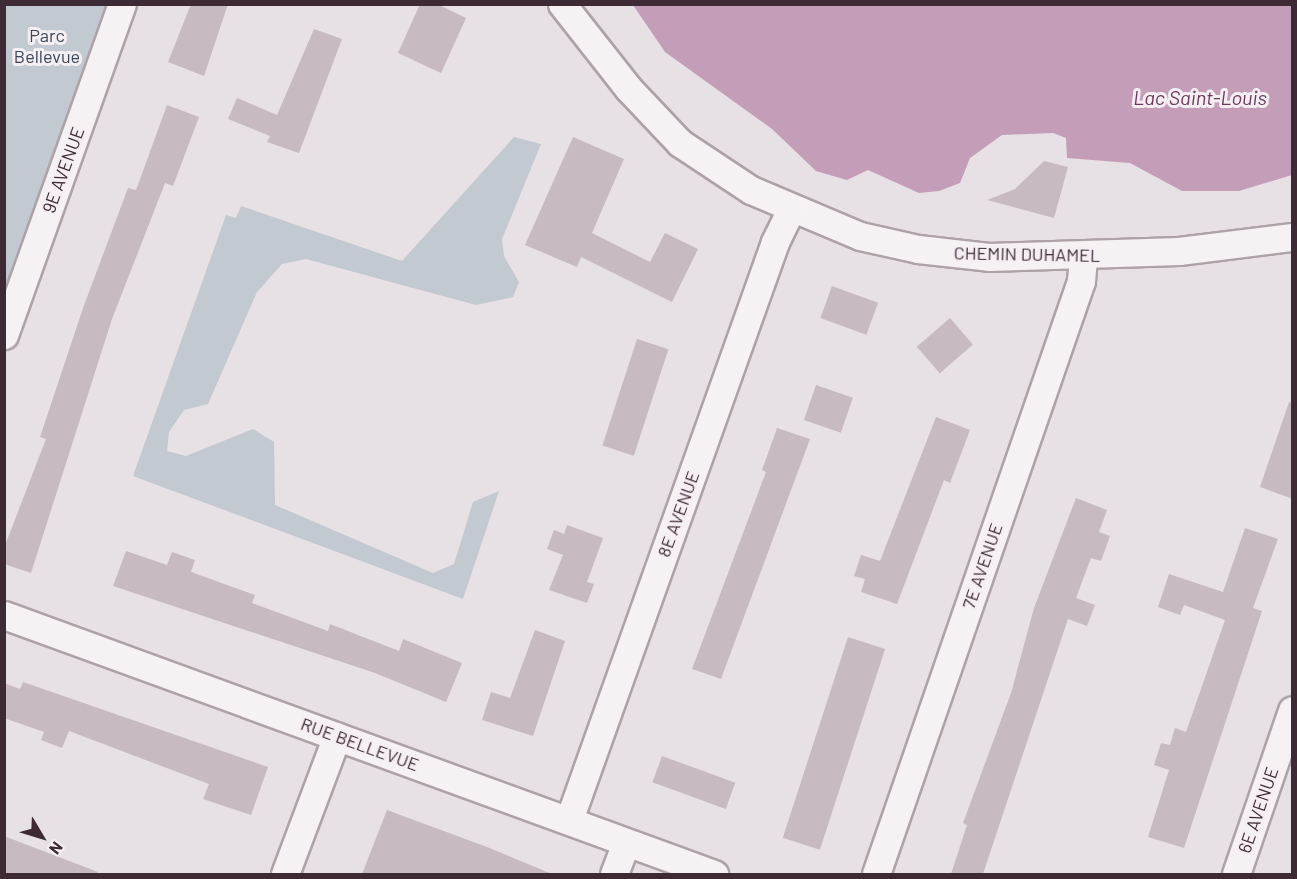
<!DOCTYPE html>
<html>
<head>
<meta charset="utf-8">
<style>
  body { margin:0 }
  #map { position:relative; width:1297px; height:879px; overflow:hidden; background:#e7e0e4; font-family:Barlow,sans-serif }
  div>[style] { position:absolute }
  .green>* { inset:0; background:#c2c9d0 }
  .water>* { inset:0; background:#c49eb9 }
  .building>* { inset:0; background:#c7bac2; transform-origin:0 0 }
  .roads { filter:drop-shadow(2px 0 #ada2a8) drop-shadow(-2px 0 #ada2a8) drop-shadow(0 2px #ada2a8) drop-shadow(0 -2px #ada2a8) }
  .minor>* { height:27px; margin:-13.5px; padding:0 13.5px; transform-origin:13.5px; border-radius:13.5px; background:#f6f2f4 }
  span { translate:-50% -50%; white-space:nowrap; text-align:center; line-height:1.15; -webkit-text-stroke:6px #f5eff3; paint-order:stroke }
  .park-label { font-size:18px; color:#394657 }
  .street-label { font-size:18px; color:#3d2a35 }
  .water-label { font-size:20px; color:#6d385c; font-style:italic }
  .frame { position:absolute; inset:0; border:6px solid #3d2a35; pointer-events:none }
  .north { position:absolute; left:12px; top:807px; width:60px; height:60px; -webkit-text-stroke:4px #f5eff3; paint-order:stroke; rotate:128deg; font-size:16px; font-weight:700; line-height:24px; text-align:center; color:#3d2a35 }
  .north::after { content:''; display:block; margin:auto; width:21px; height:27px; background:#3d2a35; clip-path:polygon(50% 0,100% 100%,50% 72%,0 100%) }
</style>
</head>
<body>
<div id="map">
  <div class="green">
    <div style="clip-path:polygon(5px 5px,107px 5px,5px 293px)"></div>
    <div style="clip-path:polygon(514px 137px,541px 144px,502px 239px,504px 256px,519px 282px,513px 297px,476px 305px,306px 259px,282px 264px,257px 292px,208px 404px,184px 410px,169px 432px,167px 451px,186px 456px,253px 429px,274px 442px,275px 505px,433px 573px,454px 564px,473px 502px,499px 491px,463px 599px,133px 476px,226px 215px,236px 218px,241px 206px,402px 261px)"></div>
  </div>
  <div class="water">
    <div style="clip-path:polygon(633px 5px,1292px 5px,1292px 175px,1239px 191px,1182px 191px,1130px 163px,1067px 158px,1066px 138px,1053px 133px,1002px 135px,970px 158px,960px 183px,939px 191px,919px 193px,868px 170px,847px 180px,816px 171px,772px 129px,665px 52px)"></div>
  </div>
  <div class="building">
    <div style="clip-path:polygon(191px 4px,228px 4px,204px 76px,168px 62px)"></div>
    <div style="clip-path:polygon(420px 4px,437px 4px,466px 18px,441px 73px,398px 53px)"></div>
    <div style="clip-path:polygon(314px 29px,342px 39px,299px 153px,267px 142px,270px 136px,228px 119px,237px 98px,277px 115px)"></div>
    <div style="clip-path:polygon(167px 105px,199px 117px,173px 186px,165px 183px,112px 319px,31px 573px,4px 564px,4px 548px,46px 439px,40px 437px,83px 308px,128px 188px,136px 190px)"></div>
    <div style="clip-path:polygon(573px 137px,624px 159px,592px 233px,650px 262px,665px 233px,698px 249px,672px 302px,581px 257px,577px 267px,525px 245px)"></div>
    <div style="clip-path:polygon(1044px 161px,1068px 167px,1054px 218px,987px 200px,1015px 189px)"></div>
    <div style="left:832px;top:286px;width:49px;height:34px;rotate:20deg"></div>
    <div style="left:950px;top:318px;width:35px;height:44px;rotate:49deg"></div>
    <div style="left:637px;top:339px;width:33px;height:112px;rotate:18deg"></div>
    <div style="left:816px;top:385px;width:39px;height:37px;rotate:19deg"></div>
    <div style="clip-path:polygon(1289px 402px,1293px 403px,1293px 499px,1260px 487px)"></div>
    <div style="clip-path:polygon(936px 417px,970px 430px,950px 483px,944px 480px,897px 604px,861px 592px,865px 579px,854px 576px,861px 555px,880px 561px)"></div>
    <div style="clip-path:polygon(777px 428px,810px 439px,721px 679px,692px 669px,766px 472px,762px 470px)"></div>
    <div style="clip-path:polygon(1076px 498px,1107px 510px,1099px 532px,1110px 536px,1101px 561px,1091px 558px,1076px 598px,1095px 605px,1087px 626px,1068px 619px,983px 874px,951px 874px,967px 825px,963px 823px,1011px 693px,1034px 608px)"></div>
    <div style="clip-path:polygon(567px 525px,603px 538px,587px 582px,594px 584px,587px 603px,549px 590px,563px 555px,547px 549px,554px 530px,564px 534px)"></div>
    <div style="clip-path:polygon(1245px 528px,1278px 539px,1253px 608px,1262px 611px,1184px 848px,1148px 837px,1169px 770px,1154px 765px,1161px 743px,1170px 745px,1175px 728px,1186px 732px,1225px 620px,1184px 605px,1180px 615px,1158px 607px,1169px 574px,1223px 592px)"></div>
    <div style="clip-path:polygon(126px 551px,167px 565px,172px 552px,195px 560px,191px 572px,255px 595px,252px 603px,328px 631px,330px 624px,399px 651px,403px 639px,462px 663px,446px 702px,375px 673px,113px 586px)"></div>
    <div style="clip-path:polygon(535px 630px,565px 641px,533px 736px,482px 720px,491px 692px,510px 698px)"></div>
    <div style="left:848px;top:637px;width:39px;height:211px;rotate:18deg"></div>
    <div style="clip-path:polygon(23px 682px,268px 767px,251px 815px,203px 799px,209px 784px,69px 731px,62px 748px,41px 740px,44px 732px,4px 718px,4px 683px,20px 689px)"></div>
    <div style="left:662px;top:756px;width:78px;height:28px;rotate:20deg"></div>
    <div style="clip-path:polygon(387px 810px,487px 847px,552px 874px,362px 874px)"></div>
    <div style="clip-path:polygon(4px 836px,98px 872px,97px 874px,4px 874px)"></div>
  </div>
  <div class="roads">
    <div class="minor">
      <div style="left:562px;top:4px;width:107px;rotate:51.8deg"></div>
      <div style="left:628px;top:88px;width:76px;rotate:46.6deg"></div>
      <div style="left:680px;top:143px;width:85px;rotate:33.5deg"></div>
      <div style="left:751px;top:190px;width:118px;rotate:22.9deg"></div>
      <div style="left:860px;top:236px;width:59px;rotate:12.6deg"></div>
      <div style="left:918px;top:249px;width:71px;rotate:6.4deg"></div>
      <div style="left:989px;top:257px;width:190px;rotate:-1.8deg"></div>
      <div style="left:1179px;top:251px;width:114px;rotate:-7.1deg"></div>
      <div style="left:4px;top:335px;width:351px;rotate:-70.4deg"></div>
      <div style="left:4px;top:615px;width:756px;rotate:20.04deg"></div>
      <div style="left:569px;top:820px;width:614px;rotate:-70.38deg"></div>
      <div style="left:775px;top:242px;width:37px;rotate:-64deg"></div>
      <div style="left:285px;top:874px;width:147px;rotate:-69.4deg"></div>
      <div style="left:614px;top:874px;width:33px;rotate:-69deg"></div>
      <div style="left:876px;top:874px;width:627px;rotate:-70.93deg"></div>
      <div style="left:1081px;top:281px;width:24px;rotate:-85deg"></div>
      <div style="left:1236px;top:874px;width:173px;rotate:-71.1deg"></div>
    </div>
  </div>
  <div class="park-label">
    <span style="left:47px;top:46px">Parc<br>Bellevue</span>
  </div>
  <div class="street-label">
    <span style="left:63px;top:170px;rotate:-70deg">9E AVENUE</span>
    <span style="left:1027px;top:254px;rotate:1deg">CHEMIN DUHAMEL</span>
    <span style="left:678px;top:514px;rotate:-70deg">8E AVENUE</span>
    <span style="left:982px;top:566px;rotate:-71deg">7E AVENUE</span>
    <span style="left:360px;top:744px;rotate:20deg">RUE BELLEVUE</span>
    <span style="left:1258px;top:810px;rotate:-71deg">6E AVENUE</span>
  </div>
  <div class="water-label">
    <span style="left:1200px;top:97px">Lac Saint-Louis</span>
  </div>
  <div class="frame"></div>
  <div class="north">N</div>
</div>
</body>
</html>
